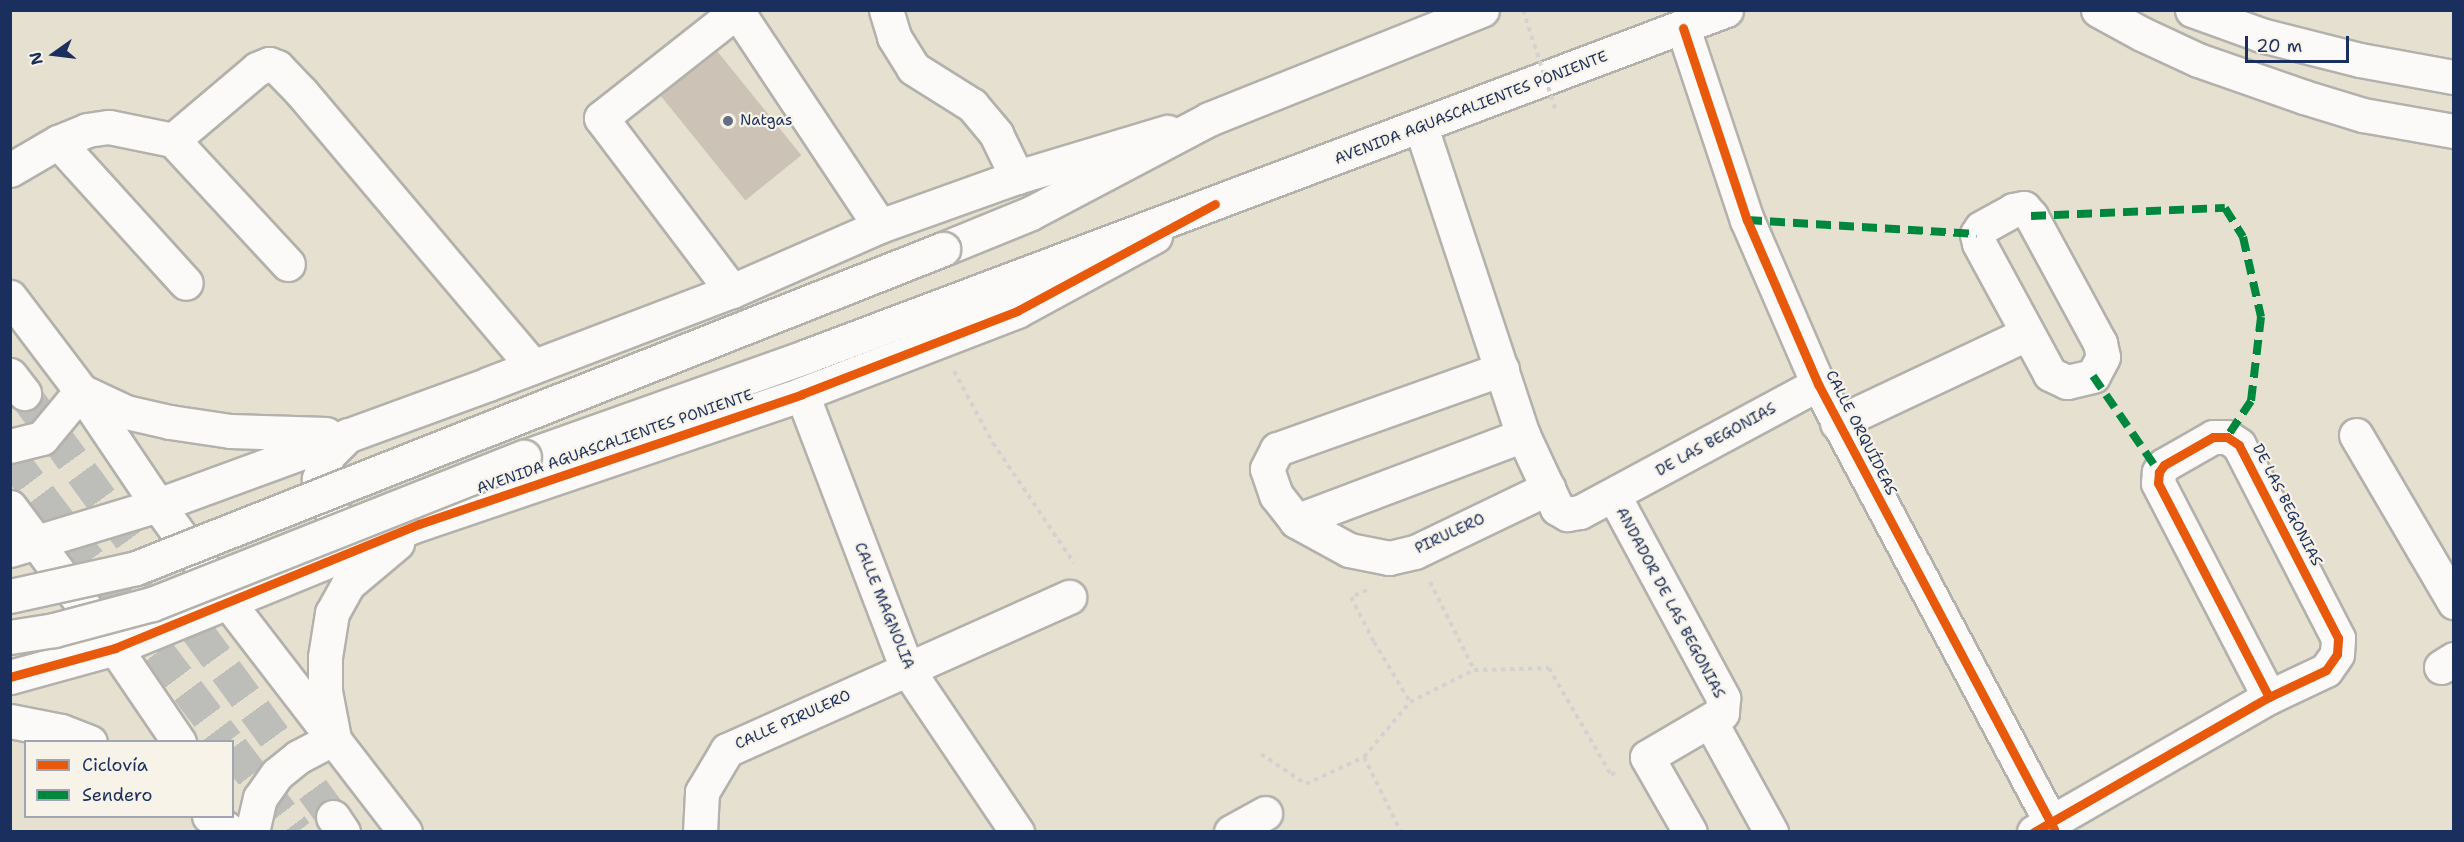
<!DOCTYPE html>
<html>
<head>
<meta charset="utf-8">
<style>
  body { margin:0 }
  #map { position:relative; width:2464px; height:842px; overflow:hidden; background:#e5e0d0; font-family:"Shantell Sans",sans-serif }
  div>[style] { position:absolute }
  .building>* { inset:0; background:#ccc3b6; transform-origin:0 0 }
  .major-tunnel>* { height:33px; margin-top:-16.5px; transform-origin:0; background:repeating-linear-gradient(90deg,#bdbdb9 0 33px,transparent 0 49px) }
  .path>* { height:4px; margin-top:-2px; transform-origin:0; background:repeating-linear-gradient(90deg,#d3d2d1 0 4.5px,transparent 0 9px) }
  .roads { filter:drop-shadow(2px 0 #b2b1ab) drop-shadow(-2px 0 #b2b1ab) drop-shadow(0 2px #b2b1ab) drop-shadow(0 -2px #b2b1ab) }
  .minor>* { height:33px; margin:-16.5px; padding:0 16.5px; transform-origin:16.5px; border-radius:16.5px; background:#fbfaf8 }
  .major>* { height:33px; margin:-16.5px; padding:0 16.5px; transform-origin:16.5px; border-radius:16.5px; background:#fbfaf8 }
  .path-bridge>* { height:4px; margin-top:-2px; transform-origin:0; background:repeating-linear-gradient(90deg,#d3d2d1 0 4.5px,transparent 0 9px) }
  .bridges { filter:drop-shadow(2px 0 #b2b1ab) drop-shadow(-2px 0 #b2b1ab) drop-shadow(0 2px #b2b1ab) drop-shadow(0 -2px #b2b1ab) }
  .major-bridge>* { height:33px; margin:-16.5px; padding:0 16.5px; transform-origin:16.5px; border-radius:16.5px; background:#fbfaf8 }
  .quiet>* { height:8px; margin-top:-4px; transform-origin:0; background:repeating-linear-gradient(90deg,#00873e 0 15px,transparent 0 23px) }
  .cycleway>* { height:9px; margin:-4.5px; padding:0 4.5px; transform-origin:4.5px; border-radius:4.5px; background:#e8590c }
  .dots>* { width:16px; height:16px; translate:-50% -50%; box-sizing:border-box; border:3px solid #f7f3e8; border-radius:50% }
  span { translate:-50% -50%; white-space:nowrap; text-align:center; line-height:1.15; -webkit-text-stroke:4.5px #f7f3e8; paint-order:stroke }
  .street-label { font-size:15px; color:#1b2f5e }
  .poi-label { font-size:15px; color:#1b2f5e }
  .left { translate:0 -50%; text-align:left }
  .frame { position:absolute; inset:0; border:12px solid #1b2f5e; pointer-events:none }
  .legend { position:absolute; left:24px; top:740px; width:210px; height:78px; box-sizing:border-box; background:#f7f3e8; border:2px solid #9fa5b1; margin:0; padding:8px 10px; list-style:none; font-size:18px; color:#1b2f5e }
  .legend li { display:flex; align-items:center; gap:12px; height:30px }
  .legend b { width:30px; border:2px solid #9fa5b1 }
  .north { position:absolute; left:24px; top:24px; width:60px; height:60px; -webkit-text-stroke:4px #f7f3e8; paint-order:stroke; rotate:256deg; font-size:16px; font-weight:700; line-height:24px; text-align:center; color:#1b2f5e }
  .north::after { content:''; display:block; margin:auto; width:21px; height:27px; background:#1b2f5e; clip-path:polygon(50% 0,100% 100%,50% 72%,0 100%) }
  .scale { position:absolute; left:2245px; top:36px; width:104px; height:27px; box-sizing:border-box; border:3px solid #1b2f5e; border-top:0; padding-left:8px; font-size:18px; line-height:21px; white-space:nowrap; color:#1b2f5e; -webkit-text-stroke:4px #f7f3e8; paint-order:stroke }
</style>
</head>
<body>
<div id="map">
  <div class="building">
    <div style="left:717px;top:51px;width:134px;height:72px;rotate:51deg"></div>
  </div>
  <div class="major-tunnel">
    <div style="left:24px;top:393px;width:525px;rotate:53.92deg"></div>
    <div style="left:10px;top:456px;width:359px;rotate:52.8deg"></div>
    <div style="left:232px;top:748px;width:106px;rotate:52.7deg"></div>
  </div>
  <div class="path">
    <div style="left:954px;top:371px;width:82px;rotate:61.6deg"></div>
    <div style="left:993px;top:443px;width:145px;rotate:56deg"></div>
    <div style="left:1430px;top:582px;width:98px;rotate:63.4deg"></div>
    <div style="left:1367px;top:590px;width:17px;rotate:156deg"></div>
    <div style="left:1351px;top:597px;width:51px;rotate:62.9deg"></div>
    <div style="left:1374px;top:642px;width:70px;rotate:59deg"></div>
    <div style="left:1261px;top:754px;width:54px;rotate:33.7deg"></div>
    <div style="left:1306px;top:784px;width:64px;rotate:-25deg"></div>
    <div style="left:1364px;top:757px;width:72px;rotate:-50.1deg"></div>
    <div style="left:1410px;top:702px;width:72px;rotate:-26.6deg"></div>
    <div style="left:1474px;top:670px;width:75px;rotate:-1.5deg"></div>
    <div style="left:1549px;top:668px;width:124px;rotate:59.9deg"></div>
    <div style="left:1611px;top:775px;width:7px;rotate:-27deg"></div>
    <div style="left:1364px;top:757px;width:84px;rotate:63.7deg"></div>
  </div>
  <div class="roads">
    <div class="minor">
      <div style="left:886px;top:10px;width:28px;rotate:73deg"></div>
      <div style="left:894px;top:37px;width:36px;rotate:58deg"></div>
      <div style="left:913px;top:68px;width:70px;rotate:32.1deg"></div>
      <div style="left:972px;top:105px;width:38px;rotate:50deg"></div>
      <div style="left:996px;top:134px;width:48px;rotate:64deg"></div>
      <div style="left:2192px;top:10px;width:73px;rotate:19.9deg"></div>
      <div style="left:2261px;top:35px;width:102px;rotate:14.2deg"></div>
      <div style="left:2360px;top:60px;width:96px;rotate:10.3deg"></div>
      <div style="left:1683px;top:28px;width:202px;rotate:71.6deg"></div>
      <div style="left:1747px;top:220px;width:179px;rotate:66.6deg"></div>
      <div style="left:1818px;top:384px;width:507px;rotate:62.02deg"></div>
      <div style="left:1421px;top:127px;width:324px;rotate:71.7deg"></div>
      <div style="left:1523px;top:435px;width:81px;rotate:65deg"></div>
      <div style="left:1557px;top:508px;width:12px;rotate:31deg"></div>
      <div style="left:1567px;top:514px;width:13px;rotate:-9deg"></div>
      <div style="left:1580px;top:512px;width:270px;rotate:-28.3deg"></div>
      <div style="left:173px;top:140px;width:169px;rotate:47.2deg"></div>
      <div style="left:58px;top:142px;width:190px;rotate:47.8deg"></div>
      <div style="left:10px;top:170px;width:56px;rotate:-30.3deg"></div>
      <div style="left:58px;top:142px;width:31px;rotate:-22deg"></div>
      <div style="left:87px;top:130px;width:22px;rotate:-8deg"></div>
      <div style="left:109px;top:127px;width:65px;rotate:11.5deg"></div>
      <div style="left:173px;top:140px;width:110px;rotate:-40.2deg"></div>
      <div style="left:257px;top:69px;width:13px;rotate:-23deg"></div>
      <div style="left:269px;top:64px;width:9px;rotate:21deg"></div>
      <div style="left:277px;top:67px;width:36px;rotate:46deg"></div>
      <div style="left:302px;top:93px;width:358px;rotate:49.8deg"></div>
      <div style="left:2024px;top:208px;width:11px;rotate:49deg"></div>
      <div style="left:2031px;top:216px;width:145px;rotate:61.5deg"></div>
      <div style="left:2100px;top:343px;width:14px;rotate:78deg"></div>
      <div style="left:2103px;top:357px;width:21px;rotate:118deg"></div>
      <div style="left:2093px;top:376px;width:27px;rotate:167deg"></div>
      <div style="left:2067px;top:382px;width:19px;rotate:-155deg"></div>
      <div style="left:2050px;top:374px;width:149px;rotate:-118.5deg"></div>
      <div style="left:1979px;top:243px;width:9px;rotate:-103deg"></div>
      <div style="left:1977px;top:234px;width:7px;rotate:-56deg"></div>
      <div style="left:1981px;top:228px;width:37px;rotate:-29deg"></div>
      <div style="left:2013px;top:210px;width:11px;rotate:-10deg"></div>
      <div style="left:732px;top:291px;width:217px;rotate:-127.1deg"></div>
      <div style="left:601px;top:118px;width:173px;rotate:-38.2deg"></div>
      <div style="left:737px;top:11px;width:258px;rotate:56.4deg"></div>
      <div style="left:10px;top:297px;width:118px;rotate:52.9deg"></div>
      <div style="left:81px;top:391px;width:138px;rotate:56deg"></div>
      <div style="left:158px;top:505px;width:120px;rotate:54.2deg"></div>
      <div style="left:228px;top:602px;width:290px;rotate:52.4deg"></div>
      <div style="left:1502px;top:369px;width:239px;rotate:160.4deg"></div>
      <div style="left:1277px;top:449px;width:22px;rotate:117deg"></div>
      <div style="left:1267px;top:469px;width:28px;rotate:71deg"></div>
      <div style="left:1276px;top:495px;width:33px;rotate:52deg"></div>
      <div style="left:1296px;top:521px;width:60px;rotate:28.7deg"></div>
      <div style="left:1349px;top:550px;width:41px;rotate:11.3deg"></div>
      <div style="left:1389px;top:558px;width:27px;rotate:-13deg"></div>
      <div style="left:1415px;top:552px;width:148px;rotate:-25.7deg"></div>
      <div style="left:802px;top:394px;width:294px;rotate:69.1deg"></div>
      <div style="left:907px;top:669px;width:197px;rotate:56deg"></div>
      <div style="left:1837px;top:423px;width:209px;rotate:-25.2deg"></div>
      <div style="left:348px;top:435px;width:28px;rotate:135deg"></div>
      <div style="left:328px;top:455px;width:26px;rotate:111deg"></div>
      <div style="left:319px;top:479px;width:21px;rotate:76deg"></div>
      <div style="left:324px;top:499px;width:20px;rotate:57deg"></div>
      <div style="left:335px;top:516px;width:19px;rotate:36deg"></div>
      <div style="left:350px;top:527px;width:23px;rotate:7deg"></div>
      <div style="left:2356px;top:435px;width:194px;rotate:59.6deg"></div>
      <div style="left:10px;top:446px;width:33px;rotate:-14deg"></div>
      <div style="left:42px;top:438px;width:61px;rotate:-50.3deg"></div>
      <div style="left:81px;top:391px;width:50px;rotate:25deg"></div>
      <div style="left:126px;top:412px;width:45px;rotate:12.8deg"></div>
      <div style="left:170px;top:422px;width:61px;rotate:8.5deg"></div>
      <div style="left:230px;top:431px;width:96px;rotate:1.8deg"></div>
      <div style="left:1614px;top:496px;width:230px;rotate:61.6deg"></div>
      <div style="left:1723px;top:698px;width:15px;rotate:94deg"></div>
      <div style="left:1722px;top:713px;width:87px;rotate:149.6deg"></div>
      <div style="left:1647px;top:757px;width:86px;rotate:60.2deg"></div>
      <div style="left:10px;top:507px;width:176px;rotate:53.3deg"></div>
      <div style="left:115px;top:648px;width:114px;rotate:55.8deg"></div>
      <div style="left:1296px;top:521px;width:243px;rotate:-20.7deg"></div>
      <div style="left:10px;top:550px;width:155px;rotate:-16.9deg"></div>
      <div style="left:158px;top:505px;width:351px;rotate:-20.1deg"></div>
      <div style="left:488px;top:384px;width:261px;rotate:-20.9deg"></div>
      <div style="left:732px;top:291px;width:162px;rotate:-23.7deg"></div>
      <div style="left:880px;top:226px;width:145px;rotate:-19.7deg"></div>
      <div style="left:1017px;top:177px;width:157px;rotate:-16.7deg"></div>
      <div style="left:2441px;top:667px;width:15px;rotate:-32deg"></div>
      <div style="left:10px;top:677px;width:109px;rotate:-15.4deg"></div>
      <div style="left:115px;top:648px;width:328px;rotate:-22.2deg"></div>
      <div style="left:419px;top:524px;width:404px;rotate:-18.7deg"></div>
      <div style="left:802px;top:394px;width:230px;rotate:-21.1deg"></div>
      <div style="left:1017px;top:311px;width:157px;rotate:-28.5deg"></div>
      <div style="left:10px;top:721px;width:52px;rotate:11.1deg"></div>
      <div style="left:61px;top:731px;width:31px;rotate:21deg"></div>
      <div style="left:1710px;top:721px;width:127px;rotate:61.2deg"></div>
      <div style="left:333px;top:733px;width:43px;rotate:-100.8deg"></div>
      <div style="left:325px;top:691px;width:34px;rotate:-90deg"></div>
      <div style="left:325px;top:657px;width:45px;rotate:-81deg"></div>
      <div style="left:332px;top:613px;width:33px;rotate:-61deg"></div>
      <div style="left:348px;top:584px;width:64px;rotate:-39.9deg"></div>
      <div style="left:209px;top:816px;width:27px;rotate:36deg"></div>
      <div style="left:252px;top:832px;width:35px;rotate:-77deg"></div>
      <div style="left:260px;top:798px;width:29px;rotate:-55deg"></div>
      <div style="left:277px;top:774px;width:27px;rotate:-39deg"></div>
      <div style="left:298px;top:757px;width:41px;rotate:-27.8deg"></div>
      <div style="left:700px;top:832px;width:40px;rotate:-87.1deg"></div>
      <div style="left:702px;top:792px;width:49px;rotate:-59.2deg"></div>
      <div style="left:727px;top:750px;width:375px;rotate:-24.1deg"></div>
      <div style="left:1231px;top:832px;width:39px;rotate:-29deg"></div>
      <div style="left:2034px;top:832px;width:271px;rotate:-29.9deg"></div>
      <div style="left:2269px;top:697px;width:63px;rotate:-25.3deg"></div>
      <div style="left:2326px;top:670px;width:19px;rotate:-55deg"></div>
      <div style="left:2337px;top:654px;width:16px;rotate:-86deg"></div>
      <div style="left:2338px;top:638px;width:217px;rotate:-117.2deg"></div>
      <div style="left:2239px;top:445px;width:14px;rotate:-146deg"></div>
      <div style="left:2227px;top:437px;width:14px;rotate:180deg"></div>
      <div style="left:2213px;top:437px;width:56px;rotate:150.3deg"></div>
      <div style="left:2164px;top:465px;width:9px;rotate:126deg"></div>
      <div style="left:2159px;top:472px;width:11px;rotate:95deg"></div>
      <div style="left:2158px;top:483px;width:241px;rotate:62.6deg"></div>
    </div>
    <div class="major">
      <div style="left:2098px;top:10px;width:50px;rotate:28.6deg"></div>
      <div style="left:2142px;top:34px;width:62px;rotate:24.9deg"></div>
      <div style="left:2198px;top:60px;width:112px;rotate:19.2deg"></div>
      <div style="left:2304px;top:97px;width:62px;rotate:17deg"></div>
      <div style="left:2363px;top:115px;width:92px;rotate:10deg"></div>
      <div style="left:943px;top:249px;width:95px;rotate:-22.2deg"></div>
      <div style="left:1031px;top:213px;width:201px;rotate:-27.8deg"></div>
      <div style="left:1209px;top:119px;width:294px;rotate:-21.8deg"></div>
      <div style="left:10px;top:375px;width:23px;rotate:52deg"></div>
      <div style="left:524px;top:457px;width:300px;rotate:-19.6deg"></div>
      <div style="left:807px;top:356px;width:982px;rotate:-20.63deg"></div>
      <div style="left:333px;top:817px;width:18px;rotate:56deg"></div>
    </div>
  </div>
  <div class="path-bridge">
    <div style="left:1523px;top:10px;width:106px;rotate:71.9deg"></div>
  </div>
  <div class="bridges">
    <div class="major-bridge">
      <div style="left:10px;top:596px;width:129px;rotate:-12.5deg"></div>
      <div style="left:136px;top:568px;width:868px;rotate:-21.57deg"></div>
      <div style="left:10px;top:637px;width:45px;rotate:-9deg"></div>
      <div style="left:54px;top:630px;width:101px;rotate:-14.9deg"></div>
      <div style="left:152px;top:604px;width:400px;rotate:-21.6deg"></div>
    </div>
  </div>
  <div class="quiet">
    <div style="left:2031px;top:216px;width:194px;rotate:-2.4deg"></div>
    <div style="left:2225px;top:208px;width:34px;rotate:58deg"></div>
    <div style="left:2243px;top:237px;width:82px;rotate:77.3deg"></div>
    <div style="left:2261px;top:317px;width:85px;rotate:96.8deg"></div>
    <div style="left:2251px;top:401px;width:43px;rotate:123.7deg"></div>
    <div style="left:1747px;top:220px;width:230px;rotate:3.5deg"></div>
    <div style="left:2093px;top:376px;width:116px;rotate:55.5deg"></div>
  </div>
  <div class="cycleway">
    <div style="left:1683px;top:28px;width:202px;rotate:71.6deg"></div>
    <div style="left:1747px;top:220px;width:179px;rotate:66.6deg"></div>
    <div style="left:1818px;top:384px;width:504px;rotate:62.06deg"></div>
    <div style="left:10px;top:677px;width:109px;rotate:-15.4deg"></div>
    <div style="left:115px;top:648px;width:328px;rotate:-22.2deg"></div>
    <div style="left:419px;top:524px;width:404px;rotate:-18.7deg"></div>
    <div style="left:802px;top:394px;width:230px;rotate:-21.1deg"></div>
    <div style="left:1017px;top:311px;width:225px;rotate:-28.4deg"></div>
    <div style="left:2034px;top:832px;width:271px;rotate:-29.9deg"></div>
    <div style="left:2269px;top:697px;width:63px;rotate:-25.3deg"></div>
    <div style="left:2326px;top:670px;width:19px;rotate:-55deg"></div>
    <div style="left:2337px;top:654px;width:16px;rotate:-86deg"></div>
    <div style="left:2338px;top:638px;width:217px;rotate:-117.2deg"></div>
    <div style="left:2239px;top:445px;width:14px;rotate:-146deg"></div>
    <div style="left:2227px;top:437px;width:14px;rotate:180deg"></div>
    <div style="left:2213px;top:437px;width:56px;rotate:150.3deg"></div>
    <div style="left:2164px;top:465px;width:9px;rotate:126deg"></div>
    <div style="left:2159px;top:472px;width:11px;rotate:95deg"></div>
    <div style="left:2158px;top:483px;width:241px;rotate:62.6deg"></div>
  </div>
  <div class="dots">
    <div style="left:728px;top:121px;background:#626d86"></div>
  </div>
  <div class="street-label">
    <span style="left:1471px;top:108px;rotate:-21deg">AVENIDA AGUASCALIENTES PONIENTE</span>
    <span style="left:1861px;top:433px;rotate:63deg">CALLE ORQUÍDEAS</span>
    <span style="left:1716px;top:440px;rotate:-29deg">DE LAS BEGONIAS</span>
    <span style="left:615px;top:442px;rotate:-19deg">AVENIDA AGUASCALIENTES PONIENTE</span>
    <span style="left:2287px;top:505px;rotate:63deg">DE LAS BEGONIAS</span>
    <span style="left:1450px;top:534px;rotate:-25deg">PIRULERO</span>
    <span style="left:1670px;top:603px;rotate:62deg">ANDADOR DE LAS BEGONIAS</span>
    <span style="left:884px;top:606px;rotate:68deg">CALLE MAGNOLIA</span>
    <span style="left:793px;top:720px;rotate:-24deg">CALLE PIRULERO</span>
  </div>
  <div class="poi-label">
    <span class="left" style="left:740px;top:121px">Natgas</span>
  </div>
  <div class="frame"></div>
  <ul class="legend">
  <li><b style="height:8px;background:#e8590c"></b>Ciclovía</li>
  <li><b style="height:8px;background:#00873e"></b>Sendero</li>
  </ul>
  <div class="north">N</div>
  <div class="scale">20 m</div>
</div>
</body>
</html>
